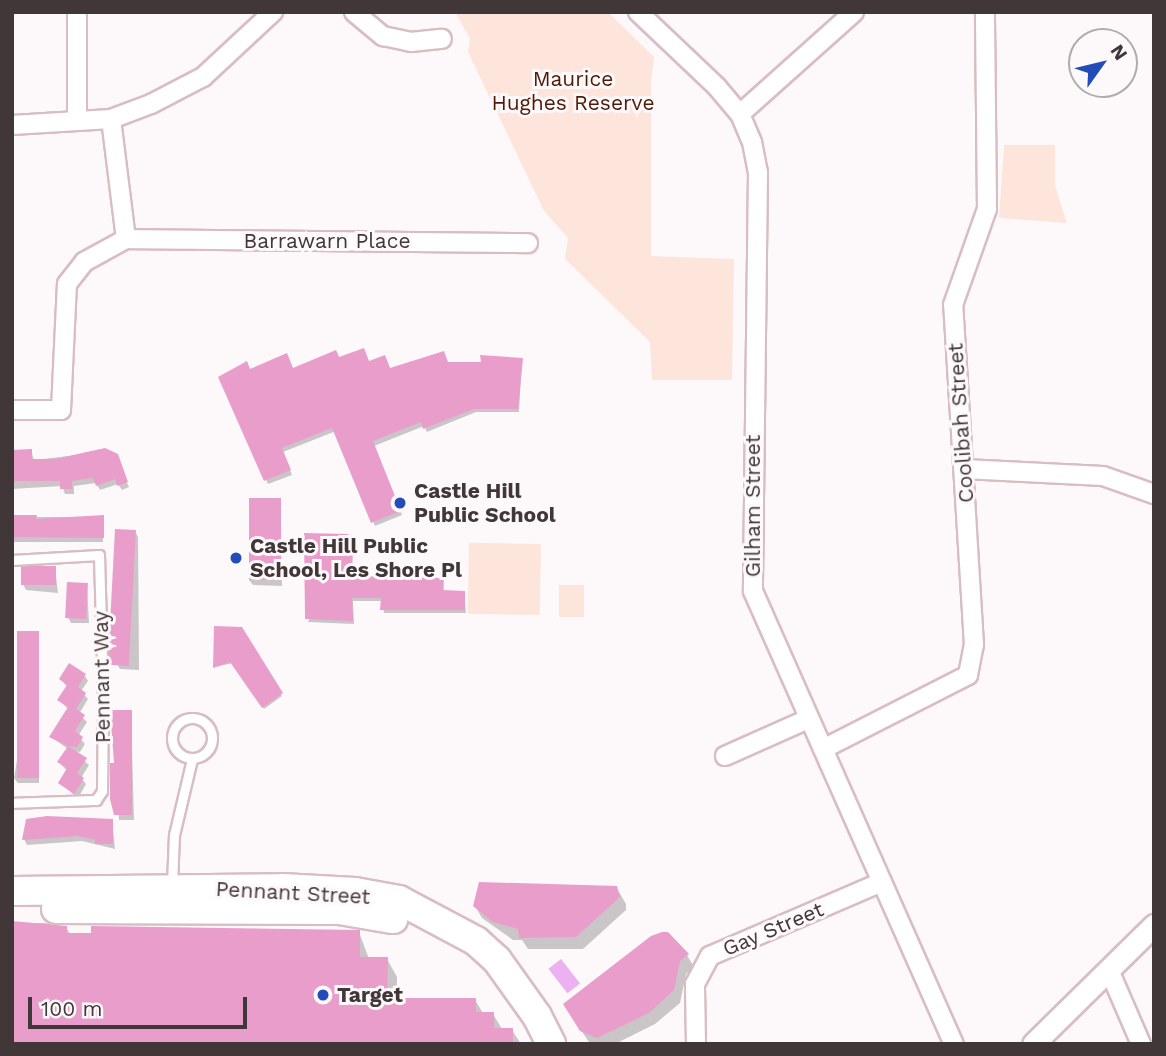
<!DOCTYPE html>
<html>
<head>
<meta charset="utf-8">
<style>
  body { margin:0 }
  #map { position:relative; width:1166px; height:1056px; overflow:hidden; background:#fdf8f9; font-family:"Work Sans",sans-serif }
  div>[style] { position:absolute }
  .green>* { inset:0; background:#fee5dc; transform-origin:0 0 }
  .water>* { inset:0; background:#ecb1f1; transform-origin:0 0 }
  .shadow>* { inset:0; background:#0003; transform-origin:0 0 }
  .building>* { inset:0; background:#e99dcb; transform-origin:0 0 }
  .roads { filter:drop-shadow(2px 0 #d8bec4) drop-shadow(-2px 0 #d8bec4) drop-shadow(0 2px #d8bec4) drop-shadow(0 -2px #d8bec4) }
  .service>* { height:9px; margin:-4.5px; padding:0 4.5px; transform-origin:4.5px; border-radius:4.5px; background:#fff }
  .service>.ring { margin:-4.5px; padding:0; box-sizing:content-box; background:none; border:9px solid #fff; border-radius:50% }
  .minor>* { height:18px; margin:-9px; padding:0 9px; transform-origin:9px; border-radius:9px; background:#fff }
  .tertiary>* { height:21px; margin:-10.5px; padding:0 10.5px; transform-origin:10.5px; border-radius:10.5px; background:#fff }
  .primary>* { height:28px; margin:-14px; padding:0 14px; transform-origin:14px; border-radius:14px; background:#fff }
  .dots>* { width:19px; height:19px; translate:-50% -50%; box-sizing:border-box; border:4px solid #fdf8f9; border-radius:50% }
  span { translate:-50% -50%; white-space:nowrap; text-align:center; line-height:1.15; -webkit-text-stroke:6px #fdf8f9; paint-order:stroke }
  .park-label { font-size:21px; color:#4d1b05 }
  .street-label { font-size:21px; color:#413739 }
  .poi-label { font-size:21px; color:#413739; font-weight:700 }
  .left { translate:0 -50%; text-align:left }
  .frame { position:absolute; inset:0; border:14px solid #413739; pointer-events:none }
  .north { position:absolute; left:1068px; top:28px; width:70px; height:70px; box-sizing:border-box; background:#fdf8f9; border:2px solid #b2abac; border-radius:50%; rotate:56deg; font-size:19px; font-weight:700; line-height:28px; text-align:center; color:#413739 }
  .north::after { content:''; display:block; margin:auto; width:24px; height:32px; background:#234bb9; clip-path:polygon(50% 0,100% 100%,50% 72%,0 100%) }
  .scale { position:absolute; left:28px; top:997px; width:219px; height:32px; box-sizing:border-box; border:4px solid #413739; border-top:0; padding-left:9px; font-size:21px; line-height:24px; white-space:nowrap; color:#413739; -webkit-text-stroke:5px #fdf8f9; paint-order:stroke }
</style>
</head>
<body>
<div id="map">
  <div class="green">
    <div style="clip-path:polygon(455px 12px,608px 12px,654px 57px,651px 82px,651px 256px,734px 259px,732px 380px,652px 380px,650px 342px,565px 259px,568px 238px,544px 211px,468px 52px,470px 39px)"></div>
    <div style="clip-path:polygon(1004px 145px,1055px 145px,1055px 186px,1067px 223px,999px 218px)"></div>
    <div style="left:541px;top:544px;width:71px;height:72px;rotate:91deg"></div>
    <div style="left:559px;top:585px;width:25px;height:32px"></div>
  </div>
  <div class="water">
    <div style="left:561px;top:959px;width:31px;height:16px;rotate:52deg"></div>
  </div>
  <div class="shadow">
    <div style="clip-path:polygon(339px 359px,390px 370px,522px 359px,519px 412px,476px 412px,427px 432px,424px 426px,374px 446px,402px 515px,375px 526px,336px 431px,283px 452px,292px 475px,268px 484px,220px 377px,246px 364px,250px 371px,293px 370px)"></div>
    <div style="clip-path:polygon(31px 451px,34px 460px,112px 451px,129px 487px,122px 490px,118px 484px,100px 490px,96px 483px,74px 486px,74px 494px,65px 494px,62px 486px,12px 489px,12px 452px)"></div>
    <div style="clip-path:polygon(280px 500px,282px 586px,253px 585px,249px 580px)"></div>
    <div style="left:12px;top:517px;width:91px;height:25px"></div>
    <div style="clip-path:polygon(135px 531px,138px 537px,139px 670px,120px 669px,117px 664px)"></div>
    <div style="clip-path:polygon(349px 539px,353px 578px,443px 580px,444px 592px,464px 592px,466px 613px,384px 613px,382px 601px,353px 601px,354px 624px,308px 622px)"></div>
    <div style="clip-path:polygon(55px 567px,58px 593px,26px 590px,23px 584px)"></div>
    <div style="clip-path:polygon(87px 585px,89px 623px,71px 623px,68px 617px)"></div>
    <div style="clip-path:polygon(241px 629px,282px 696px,264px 709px,233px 663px,215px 667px)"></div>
    <div style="clip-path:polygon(38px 633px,39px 783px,18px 783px,14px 778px)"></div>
    <div style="clip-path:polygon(85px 676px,88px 681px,81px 691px,88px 699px,79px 714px,87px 722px,78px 736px,85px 744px,80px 752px,73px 751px,89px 765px,81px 778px,86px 784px,78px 798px,60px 783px,67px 771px,59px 762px,68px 749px,51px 737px,68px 709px,59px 700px,67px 687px,61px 679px)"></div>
    <div style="clip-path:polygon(131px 712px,134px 820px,119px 820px,116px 764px)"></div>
    <div style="clip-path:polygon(112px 821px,115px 849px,82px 841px,27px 845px,24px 839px)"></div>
    <div style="clip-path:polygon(581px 885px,619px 892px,626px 904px,626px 910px,583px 949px,528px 949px,522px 940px,513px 940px,482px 918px,475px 906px)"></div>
    <div style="clip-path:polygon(12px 923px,45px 923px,66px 927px,70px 934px,93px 934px,93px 928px,359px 932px,369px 959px,387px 959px,397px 977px,397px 1000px,475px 1000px,483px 1013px,493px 1014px,502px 1029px,512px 1030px,521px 1044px,12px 1044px)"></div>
    <div style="clip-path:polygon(687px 955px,694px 967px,686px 974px,680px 1003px,655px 1024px,615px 1044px,589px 1042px,572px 1017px)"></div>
  </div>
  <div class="building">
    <div style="clip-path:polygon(364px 348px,369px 361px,385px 355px,390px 368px,444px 351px,448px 362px,481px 362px,480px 355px,523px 358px,518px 409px,474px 409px,423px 429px,421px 422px,373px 441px,401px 511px,371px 523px,332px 428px,282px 448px,291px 470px,264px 481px,218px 377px,247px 361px,250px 369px,287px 353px,293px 368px,336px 350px,339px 357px)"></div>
    <div style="clip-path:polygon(105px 448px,118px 454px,128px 482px,117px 486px,115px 479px,96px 486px,93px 478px,72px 481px,72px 489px,60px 489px,60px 481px,12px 481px,12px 450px,32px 449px,32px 459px,55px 459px)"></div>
    <div style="left:249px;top:498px;width:32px;height:82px"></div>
    <div style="clip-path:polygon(12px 515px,37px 515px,36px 519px,104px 515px,104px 538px,12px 537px)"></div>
    <div style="left:115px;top:529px;width:21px;height:136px;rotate:3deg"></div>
    <div style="clip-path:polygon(304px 533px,348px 534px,353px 547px,352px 576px,444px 578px,443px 590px,465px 591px,465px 610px,380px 610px,381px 598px,352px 598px,353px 621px,305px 619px)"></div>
    <div style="left:21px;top:566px;width:35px;height:19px"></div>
    <div style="left:67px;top:582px;width:21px;height:36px;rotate:3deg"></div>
    <div style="clip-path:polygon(214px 626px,242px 627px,283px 693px,262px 708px,230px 662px,213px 668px)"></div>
    <div style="left:17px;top:631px;width:22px;height:147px"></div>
    <div style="clip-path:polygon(69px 663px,86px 674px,78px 687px,86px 693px,76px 709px,85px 715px,75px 731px,83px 737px,77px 747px,68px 746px,87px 758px,77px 773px,84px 778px,74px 794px,58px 783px,67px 768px,57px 762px,68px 746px,49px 737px,68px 707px,57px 700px,67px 685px,59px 679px)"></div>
    <div style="clip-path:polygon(110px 710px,132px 710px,132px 815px,114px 815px,110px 799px,110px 763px,114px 763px)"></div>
    <div style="clip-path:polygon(47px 816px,113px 819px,113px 844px,95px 844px,95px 840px,78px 836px,22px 840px,26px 819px)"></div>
    <div style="clip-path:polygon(479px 882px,617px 886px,620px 897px,576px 937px,519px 938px,518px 929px,493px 922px,473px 906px)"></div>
    <div style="clip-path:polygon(12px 921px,67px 926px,67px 933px,91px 933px,91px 926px,360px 930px,360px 957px,388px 957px,387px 998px,476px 998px,476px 1012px,494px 1012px,494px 1028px,513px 1028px,513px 1044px,12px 1044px)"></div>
    <div style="clip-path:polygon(662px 932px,668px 932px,689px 954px,680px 961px,674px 990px,649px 1013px,597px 1038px,580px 1031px,563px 1004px,651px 936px)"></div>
  </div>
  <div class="roads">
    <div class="service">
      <div style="left:12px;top:560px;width:87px;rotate:-3.3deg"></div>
      <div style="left:99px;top:555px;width:141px;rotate:88.4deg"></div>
      <div style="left:103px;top:696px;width:95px;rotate:90.6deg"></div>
      <div style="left:102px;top:791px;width:11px;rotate:124deg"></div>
      <div style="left:96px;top:800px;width:84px;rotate:178deg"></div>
      <div class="ring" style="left:172px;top:718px;width:31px;height:31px"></div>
      <div style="left:172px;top:884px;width:49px;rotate:-87.7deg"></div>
      <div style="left:174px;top:835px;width:78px;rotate:-76.7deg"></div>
    </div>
    <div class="minor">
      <div style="left:354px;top:12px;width:38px;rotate:40deg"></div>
      <div style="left:383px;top:36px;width:29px;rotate:12deg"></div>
      <div style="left:411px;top:42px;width:31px;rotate:-6deg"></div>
      <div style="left:638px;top:12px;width:109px;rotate:43.5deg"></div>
      <div style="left:717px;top:87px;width:35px;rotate:50deg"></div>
      <div style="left:740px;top:114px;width:30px;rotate:67deg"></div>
      <div style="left:752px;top:142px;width:31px;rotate:79deg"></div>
      <div style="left:758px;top:172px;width:419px;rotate:90.7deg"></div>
      <div style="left:753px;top:591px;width:496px;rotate:66.1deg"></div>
      <div style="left:740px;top:114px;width:153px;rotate:-41.8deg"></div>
      <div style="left:111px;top:119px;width:121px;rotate:82.9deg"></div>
      <div style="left:77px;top:121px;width:109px;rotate:-90deg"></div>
      <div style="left:12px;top:125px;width:99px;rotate:-3.5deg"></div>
      <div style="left:111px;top:119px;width:43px;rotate:-20.6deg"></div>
      <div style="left:151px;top:104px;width:59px;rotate:-27.4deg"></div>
      <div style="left:203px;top:77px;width:96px;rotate:-42.9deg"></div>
      <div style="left:12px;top:410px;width:49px"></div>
      <div style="left:61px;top:410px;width:126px;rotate:-87.3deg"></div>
      <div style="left:67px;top:284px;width:28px;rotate:-52deg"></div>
      <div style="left:84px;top:262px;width:48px;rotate:-28.7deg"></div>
      <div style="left:126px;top:239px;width:402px;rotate:0.6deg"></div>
      <div style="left:964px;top:469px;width:139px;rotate:2.9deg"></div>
      <div style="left:1103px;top:476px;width:54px;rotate:19.4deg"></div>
      <div style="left:823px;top:749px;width:163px;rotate:-27deg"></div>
      <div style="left:968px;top:675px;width:31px;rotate:-79deg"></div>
      <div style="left:974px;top:645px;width:341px;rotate:-93.5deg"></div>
      <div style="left:953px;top:305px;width:102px;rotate:-70.5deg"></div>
      <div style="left:987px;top:209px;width:197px;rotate:-90.6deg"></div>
      <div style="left:725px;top:756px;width:91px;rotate:-24deg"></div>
      <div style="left:1109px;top:970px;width:81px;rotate:66.6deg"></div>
      <div style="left:696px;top:1044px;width:60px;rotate:-91deg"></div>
      <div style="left:695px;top:984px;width:32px;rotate:-62deg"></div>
      <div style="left:710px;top:956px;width:187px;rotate:-23.3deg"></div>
    </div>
    <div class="tertiary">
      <div style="left:1033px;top:1044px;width:170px;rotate:-44.5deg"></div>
    </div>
    <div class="primary">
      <div style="left:12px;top:891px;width:270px;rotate:-0.6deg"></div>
      <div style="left:282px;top:888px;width:73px;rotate:3.1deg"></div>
      <div style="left:355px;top:892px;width:45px;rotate:10.3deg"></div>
      <div style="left:399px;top:900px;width:87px;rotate:28deg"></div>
      <div style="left:476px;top:941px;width:28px;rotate:42deg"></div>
      <div style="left:497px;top:960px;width:69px;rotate:54.5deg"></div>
      <div style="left:537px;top:1016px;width:31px;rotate:63deg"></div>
      <div style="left:56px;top:909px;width:283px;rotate:0.2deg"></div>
      <div style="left:339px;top:910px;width:55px;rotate:9.5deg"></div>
    </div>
  </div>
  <div class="dots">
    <div style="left:400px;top:503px;background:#234bb9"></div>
    <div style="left:236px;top:558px;background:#234bb9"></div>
    <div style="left:323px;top:995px;background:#234bb9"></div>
  </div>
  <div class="park-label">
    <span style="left:573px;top:91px">Maurice<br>Hughes Reserve</span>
  </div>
  <div class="street-label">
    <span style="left:327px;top:241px">Barrawarn Place</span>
    <span style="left:961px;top:423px;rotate:-94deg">Coolibah Street</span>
    <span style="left:753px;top:506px;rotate:-90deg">Gilham Street</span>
    <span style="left:102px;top:677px;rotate:-91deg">Pennant Way</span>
    <span style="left:293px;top:893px;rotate:3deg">Pennant Street</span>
    <span style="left:773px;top:929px;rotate:-23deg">Gay Street</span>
  </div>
  <div class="poi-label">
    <span class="left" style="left:414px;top:503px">Castle Hill<br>Public School</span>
    <span class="left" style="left:250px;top:558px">Castle Hill Public<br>School, Les Shore Pl</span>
    <span class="left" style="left:337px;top:995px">Target</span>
  </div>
  <div class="frame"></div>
  <div class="north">N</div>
  <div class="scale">100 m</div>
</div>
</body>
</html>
